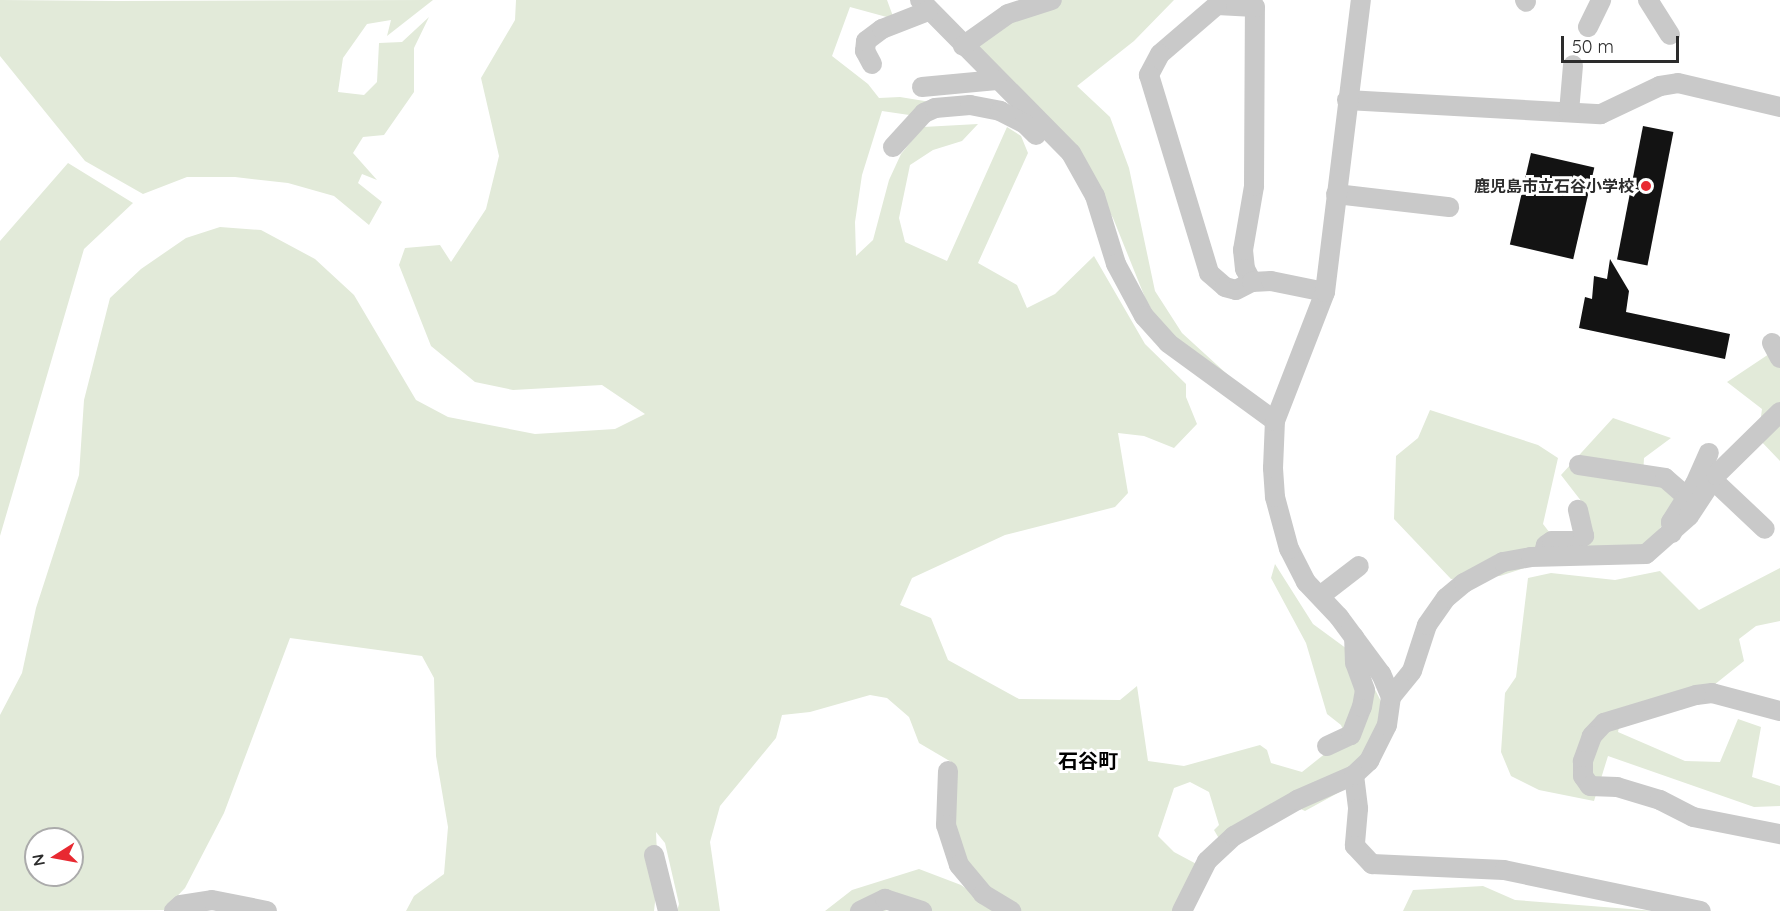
<!DOCTYPE html>
<html>
<head>
<meta charset="utf-8">
<style>
  body { margin:0 }
  #map { position:relative; width:1780px; height:911px; overflow:hidden; background:#fff; font-family:Quicksand,"Noto Sans JP",sans-serif }
  div>[style] { position:absolute }
  .green>* { inset:0; background:#e2ead9 }
  .building>* { inset:0; background:#131313; transform-origin:0 0 }
  .minor>* { height:20px; margin:-10px; padding:0 10px; transform-origin:10px; border-radius:10px; background:#c9c9c9 }
  .dots>* { width:16px; height:16px; translate:-50% -50%; box-sizing:border-box; border:3px solid #fff; border-radius:50% }
  span { translate:-50% -50%; white-space:nowrap; text-align:center; line-height:1.15; -webkit-text-stroke:6px #fff; paint-order:stroke }
  .poi-label { font-size:16px; color:#2c2c2c; font-weight:700 }
  .right { translate:-100% -50%; text-align:right }
  .quarter-label { font-size:20px; color:#000; font-weight:700 }
  .north { position:absolute; left:24px; top:827px; width:60px; height:60px; box-sizing:border-box; background:#fff; border:2px solid #ababab; border-radius:50%; rotate:259deg; font-size:16px; font-weight:700; line-height:24px; text-align:center; color:#2c2c2c }
  .north::after { content:''; display:block; margin:auto; width:21px; height:27px; background:#e82931; clip-path:polygon(50% 0,100% 100%,50% 72%,0 100%) }
  .scale { position:absolute; left:1561px; top:36px; width:118px; height:27px; box-sizing:border-box; border:3px solid #2c2c2c; border-top:0; padding-left:8px; font-size:18px; line-height:21px; white-space:nowrap; color:#2c2c2c; -webkit-text-stroke:4px #fff; paint-order:stroke }
</style>
</head>
<body>
<div id="map">
  <div class="green">
    <div style="clip-path:polygon(0 0,118px 1px,433px 0,387px 36px,391px 20px,367px 24px,343px 58px,338px 92px,364px 95px,377px 82px,379px 43px,402px 42px,429px 17px,414px 48px,414px 92px,384px 135px,363px 137px,353px 153px,377px 180px,362px 174px,358px 183px,382px 202px,369px 225px,334px 196px,288px 183px,235px 177px,187px 177px,143px 194px,85px 161px,0 56px)"></div>
    <div style="clip-path:polygon(evenodd,516px 0,887px 0,894px 19px,850px 7px,832px 56px,868px 84px,879px 98px,900px 97px,967px 108px,916px 116px,882px 111px,862px 175px,855px 222px,856px 256px,873px 240px,889px 180px,901px 154px,923px 127px,978px 124px,962px 141px,933px 150px,910px 165px,899px 218px,905px 242px,947px 261px,1007px 127px,1021px 136px,1028px 153px,978px 263px,1017px 285px,1027px 308px,1055px 294px,1094px 256px,1145px 344px,1186px 384px,1186px 397px,1197px 424px,1174px 448px,1144px 436px,1118px 433px,1128px 493px,1115px 507px,1005px 535px,912px 578px,900px 605px,931px 618px,948px 660px,1019px 699px,1120px 700px,1137px 686px,1148px 761px,1184px 766px,1260px 745px,1267px 750px,1271px 763px,1302px 772px,1346px 737px,1341px 725px,1327px 714px,1306px 643px,1271px 578px,1275px 564px,1313px 624px,1358px 657px,1384px 707px,1356px 783px,1305px 811px,1290px 804px,1221px 842px,1214px 830px,1219px 825px,1209px 792px,1190px 782px,1174px 788px,1158px 836px,1174px 852px,1202px 867px,1179px 911px,1016px 911px,984px 891px,954px 847px,953px 763px,919px 743px,909px 717px,887px 698px,870px 695px,810px 712px,782px 715px,776px 738px,720px 806px,710px 842px,720px 911px,677px 911px,679px 904px,665px 843px,656px 832px,658px 876px,654px 911px,406px 911px,414px 896px,444px 874px,448px 827px,436px 756px,434px 678px,422px 656px,290px 638px,224px 813px,185px 888px,164px 910px,0 911px,0 715px,22px 673px,36px 608px,79px 475px,84px 400px,110px 298px,141px 269px,186px 238px,220px 227px,261px 230px,315px 259px,354px 295px,416px 400px,448px 417px,535px 434px,615px 429px,645px 414px,602px 385px,513px 390px,475px 382px,431px 346px,399px 265px,405px 248px,440px 245px,451px 262px,486px 209px,499px 156px,481px 78px,515px 20px,516px 0,36px 839px,72px 839px,72px 875px,36px 875px,36px 839px)"></div>
    <div style="clip-path:polygon(1036px 0,1174px 0,1134px 41px,1077px 86px,1110px 117px,1129px 168px,1155px 291px,1182px 333px,1251px 396px,1169px 338px,1146px 300px,1113px 218px,1074px 153px,958px 36px)"></div>
    <div style="clip-path:polygon(68px 163px,133px 203px,84px 249px,0 536px,0 241px)"></div>
    <div style="clip-path:polygon(1775px 350px,1780px 354px,1780px 461px,1758px 438px,1762px 409px,1727px 382px)"></div>
    <div style="clip-path:polygon(1430px 410px,1538px 445px,1558px 458px,1543px 524px,1553px 537px,1573px 536px,1585px 506px,1561px 475px,1613px 418px,1671px 438px,1644px 458px,1643px 476px,1688px 488px,1645px 550px,1629px 562px,1603px 565px,1549px 560px,1500px 576px,1451px 579px,1394px 519px,1396px 456px,1418px 438px)"></div>
    <div style="clip-path:polygon(1780px 568px,1780px 621px,1756px 626px,1739px 639px,1744px 661px,1684px 709px,1621px 718px,1618px 732px,1685px 761px,1720px 762px,1738px 719px,1761px 727px,1752px 777px,1780px 786px,1780px 806px,1754px 807px,1608px 756px,1594px 801px,1539px 790px,1511px 776px,1501px 752px,1505px 693px,1516px 677px,1528px 578px,1551px 573px,1615px 580px,1660px 571px,1699px 610px)"></div>
    <div style="clip-path:polygon(919px 869px,961px 885px,999px 911px,909px 911px,900px 905px,885px 911px,825px 911px,852px 890px)"></div>
    <div style="clip-path:polygon(1483px 886px,1515px 900px,1655px 911px,1403px 911px,1413px 890px)"></div>
  </div>
  <div class="building">
    <div style="left:1643px;top:126px;width:31px;height:136px;rotate:11deg"></div>
    <div style="left:1531px;top:153px;width:65px;height:94px;rotate:13deg"></div>
    <div style="clip-path:polygon(1610px 259px,1629px 291px,1626px 312px,1730px 334px,1725px 359px,1579px 328px,1585px 297px,1592px 299px,1594px 276px,1607px 279px)"></div>
  </div>
  <div class="minor">
    <div style="left:920px;top:0;width:215px;rotate:45.4deg"></div>
    <div style="left:1071px;top:153px;width:49px;rotate:60.8deg"></div>
    <div style="left:1095px;top:196px;width:71px;rotate:72.8deg"></div>
    <div style="left:1116px;top:264px;width:59px;rotate:61.7deg"></div>
    <div style="left:1144px;top:316px;width:36px;rotate:48deg"></div>
    <div style="left:1168px;top:343px;width:132px;rotate:36.1deg"></div>
    <div style="left:1525px;top:0;width:2px;rotate:63deg"></div>
    <div style="left:1648px;top:0;width:41px;rotate:57.8deg"></div>
    <div style="left:1588px;top:27px;width:30px;rotate:-64deg"></div>
    <div style="left:963px;top:46px;width:55px;rotate:-35.4deg"></div>
    <div style="left:1008px;top:14px;width:46px;rotate:-17.7deg"></div>
    <div style="left:872px;top:64px;width:15px;rotate:-118deg"></div>
    <div style="left:865px;top:51px;width:10px;rotate:-84deg"></div>
    <div style="left:866px;top:41px;width:20px;rotate:-37deg"></div>
    <div style="left:882px;top:29px;width:49px;rotate:-21.4deg"></div>
    <div style="left:922px;top:87px;width:75px;rotate:-5.3deg"></div>
    <div style="left:1347px;top:100px;width:254px;rotate:3.2deg"></div>
    <div style="left:1601px;top:114px;width:65px;rotate:-25.4deg"></div>
    <div style="left:1660px;top:86px;width:18px;rotate:-9deg"></div>
    <div style="left:1678px;top:83px;width:105px;rotate:13.2deg"></div>
    <div style="left:1569px;top:112px;width:47px;rotate:-85.1deg"></div>
    <div style="left:893px;top:147px;width:46px;rotate:-47.6deg"></div>
    <div style="left:924px;top:113px;width:12px;rotate:-24deg"></div>
    <div style="left:935px;top:108px;width:35px;rotate:-5deg"></div>
    <div style="left:970px;top:105px;width:31px;rotate:11deg"></div>
    <div style="left:1000px;top:111px;width:27px;rotate:27deg"></div>
    <div style="left:1024px;top:123px;width:17px;rotate:45deg"></div>
    <div style="left:1336px;top:194px;width:114px;rotate:6.6deg"></div>
    <div style="left:1252px;top:282px;width:15px;rotate:-118deg"></div>
    <div style="left:1245px;top:269px;width:19px;rotate:-96deg"></div>
    <div style="left:1243px;top:250px;width:65px;rotate:-80.2deg"></div>
    <div style="left:1254px;top:186px;width:179px;rotate:-89.7deg"></div>
    <div style="left:1255px;top:7px;width:38px;rotate:-177deg"></div>
    <div style="left:1217px;top:5px;width:75px;rotate:139.3deg"></div>
    <div style="left:1160px;top:54px;width:24px;rotate:118deg"></div>
    <div style="left:1149px;top:75px;width:207px;rotate:73.1deg"></div>
    <div style="left:1209px;top:273px;width:21px;rotate:41deg"></div>
    <div style="left:1225px;top:287px;width:11px;rotate:15deg"></div>
    <div style="left:1236px;top:290px;width:18px;rotate:-27deg"></div>
    <div style="left:1252px;top:282px;width:19px;rotate:-3deg"></div>
    <div style="left:1271px;top:281px;width:55px;rotate:11.5deg"></div>
    <div style="left:1772px;top:343px;width:17px;rotate:62deg"></div>
    <div style="left:1579px;top:465px;width:87px;rotate:8.6deg"></div>
    <div style="left:1665px;top:478px;width:28px;rotate:41deg"></div>
    <div style="left:1713px;top:480px;width:71px;rotate:43.3deg"></div>
    <div style="left:1672px;top:533px;width:11px;rotate:-95deg"></div>
    <div style="left:1671px;top:522px;width:45px;rotate:-57.7deg"></div>
    <div style="left:1695px;top:484px;width:34px;rotate:-66deg"></div>
    <div style="left:1543px;top:556px;width:11px;rotate:-75deg"></div>
    <div style="left:1546px;top:545px;width:7px;rotate:-34deg"></div>
    <div style="left:1552px;top:541px;width:25px"></div>
    <div style="left:1577px;top:541px;width:9px;rotate:-36deg"></div>
    <div style="left:1584px;top:536px;width:27px;rotate:-103deg"></div>
    <div style="left:1320px;top:596px;width:49px;rotate:-37.6deg"></div>
    <div style="left:1391px;top:697px;width:33px;rotate:-51deg"></div>
    <div style="left:1412px;top:671px;width:48px;rotate:-71.9deg"></div>
    <div style="left:1427px;top:625px;width:33px;rotate:-55deg"></div>
    <div style="left:1446px;top:598px;width:23px;rotate:-40deg"></div>
    <div style="left:1464px;top:583px;width:44px;rotate:-28.3deg"></div>
    <div style="left:1503px;top:562px;width:28px;rotate:-10deg"></div>
    <div style="left:1531px;top:557px;width:115px;rotate:-1.5deg"></div>
    <div style="left:1646px;top:554px;width:57px;rotate:-41.5deg"></div>
    <div style="left:1689px;top:516px;width:49px;rotate:-56.6deg"></div>
    <div style="left:1716px;top:475px;width:90px;rotate:-44.5deg"></div>
    <div style="left:1780px;top:711px;width:70px;rotate:-165.2deg"></div>
    <div style="left:1712px;top:693px;width:16px;rotate:173deg"></div>
    <div style="left:1696px;top:695px;width:96px;rotate:163.1deg"></div>
    <div style="left:1604px;top:723px;width:18px;rotate:133deg"></div>
    <div style="left:1592px;top:736px;width:27px;rotate:110deg"></div>
    <div style="left:1583px;top:761px;width:15px;rotate:90deg"></div>
    <div style="left:1583px;top:776px;width:12px;rotate:55deg"></div>
    <div style="left:1590px;top:786px;width:27px;rotate:2deg"></div>
    <div style="left:1617px;top:787px;width:45px;rotate:16.8deg"></div>
    <div style="left:1660px;top:800px;width:37px;rotate:27deg"></div>
    <div style="left:1693px;top:817px;width:89px;rotate:11.1deg"></div>
    <div style="left:1327px;top:746px;width:26px;rotate:-25deg"></div>
    <div style="left:1351px;top:735px;width:30px;rotate:-69deg"></div>
    <div style="left:1362px;top:707px;width:17px;rotate:-80deg"></div>
    <div style="left:1365px;top:690px;width:29px;rotate:-110deg"></div>
    <div style="left:1355px;top:663px;width:26px;rotate:-92deg"></div>
    <div style="left:948px;top:771px;width:54px;rotate:92.1deg"></div>
    <div style="left:946px;top:825px;width:42px;rotate:72deg"></div>
    <div style="left:959px;top:865px;width:38px;rotate:50deg"></div>
    <div style="left:983px;top:894px;width:33px;rotate:31deg"></div>
    <div style="left:1354px;top:775px;width:34px;rotate:83deg"></div>
    <div style="left:1358px;top:809px;width:37px;rotate:95deg"></div>
    <div style="left:1355px;top:846px;width:25px;rotate:47deg"></div>
    <div style="left:1372px;top:864px;width:132px;rotate:2.6deg"></div>
    <div style="left:1504px;top:870px;width:201px;rotate:11.8deg"></div>
    <div style="left:654px;top:855px;width:58px;rotate:76deg"></div>
    <div style="left:174px;top:911px;width:9px;rotate:-41deg"></div>
    <div style="left:181px;top:905px;width:31px;rotate:-9deg"></div>
    <div style="left:212px;top:900px;width:56px;rotate:11.3deg"></div>
    <div style="left:860px;top:911px;width:28px;rotate:-26deg"></div>
    <div style="left:885px;top:899px;width:39px;rotate:18deg"></div>
    <div style="left:1182px;top:911px;width:56px;rotate:-63.4deg"></div>
    <div style="left:1207px;top:861px;width:37px;rotate:-43deg"></div>
    <div style="left:1234px;top:836px;width:73px;rotate:-29.7deg"></div>
    <div style="left:1297px;top:800px;width:62px;rotate:-23.7deg"></div>
    <div style="left:1354px;top:775px;width:21px;rotate:-43deg"></div>
    <div style="left:1369px;top:761px;width:40px;rotate:-63.4deg"></div>
    <div style="left:1387px;top:725px;width:28px;rotate:-82deg"></div>
    <div style="left:1391px;top:697px;width:25px;rotate:-113deg"></div>
    <div style="left:1381px;top:674px;width:71px;rotate:-126.4deg"></div>
    <div style="left:1339px;top:617px;width:48px;rotate:-133.3deg"></div>
    <div style="left:1306px;top:582px;width:37px;rotate:-117deg"></div>
    <div style="left:1289px;top:549px;width:54px;rotate:-105.1deg"></div>
    <div style="left:1275px;top:497px;width:29px;rotate:-94deg"></div>
    <div style="left:1273px;top:468px;width:47px;rotate:-87.6deg"></div>
    <div style="left:1275px;top:421px;width:138px;rotate:-68.8deg"></div>
    <div style="left:1325px;top:292px;width:294px;rotate:-83deg"></div>
  </div>
  <div class="dots">
    <div style="left:1646px;top:186px;background:#e82931"></div>
  </div>
  <div class="poi-label">
    <span class="right" style="left:1634px;top:186px">鹿児島市立石谷小学校</span>
  </div>
  <div class="quarter-label">
    <span style="left:1088px;top:760px">石谷町</span>
  </div>
  <div class="north">N</div>
  <div class="scale">50 m</div>
</div>
</body>
</html>
